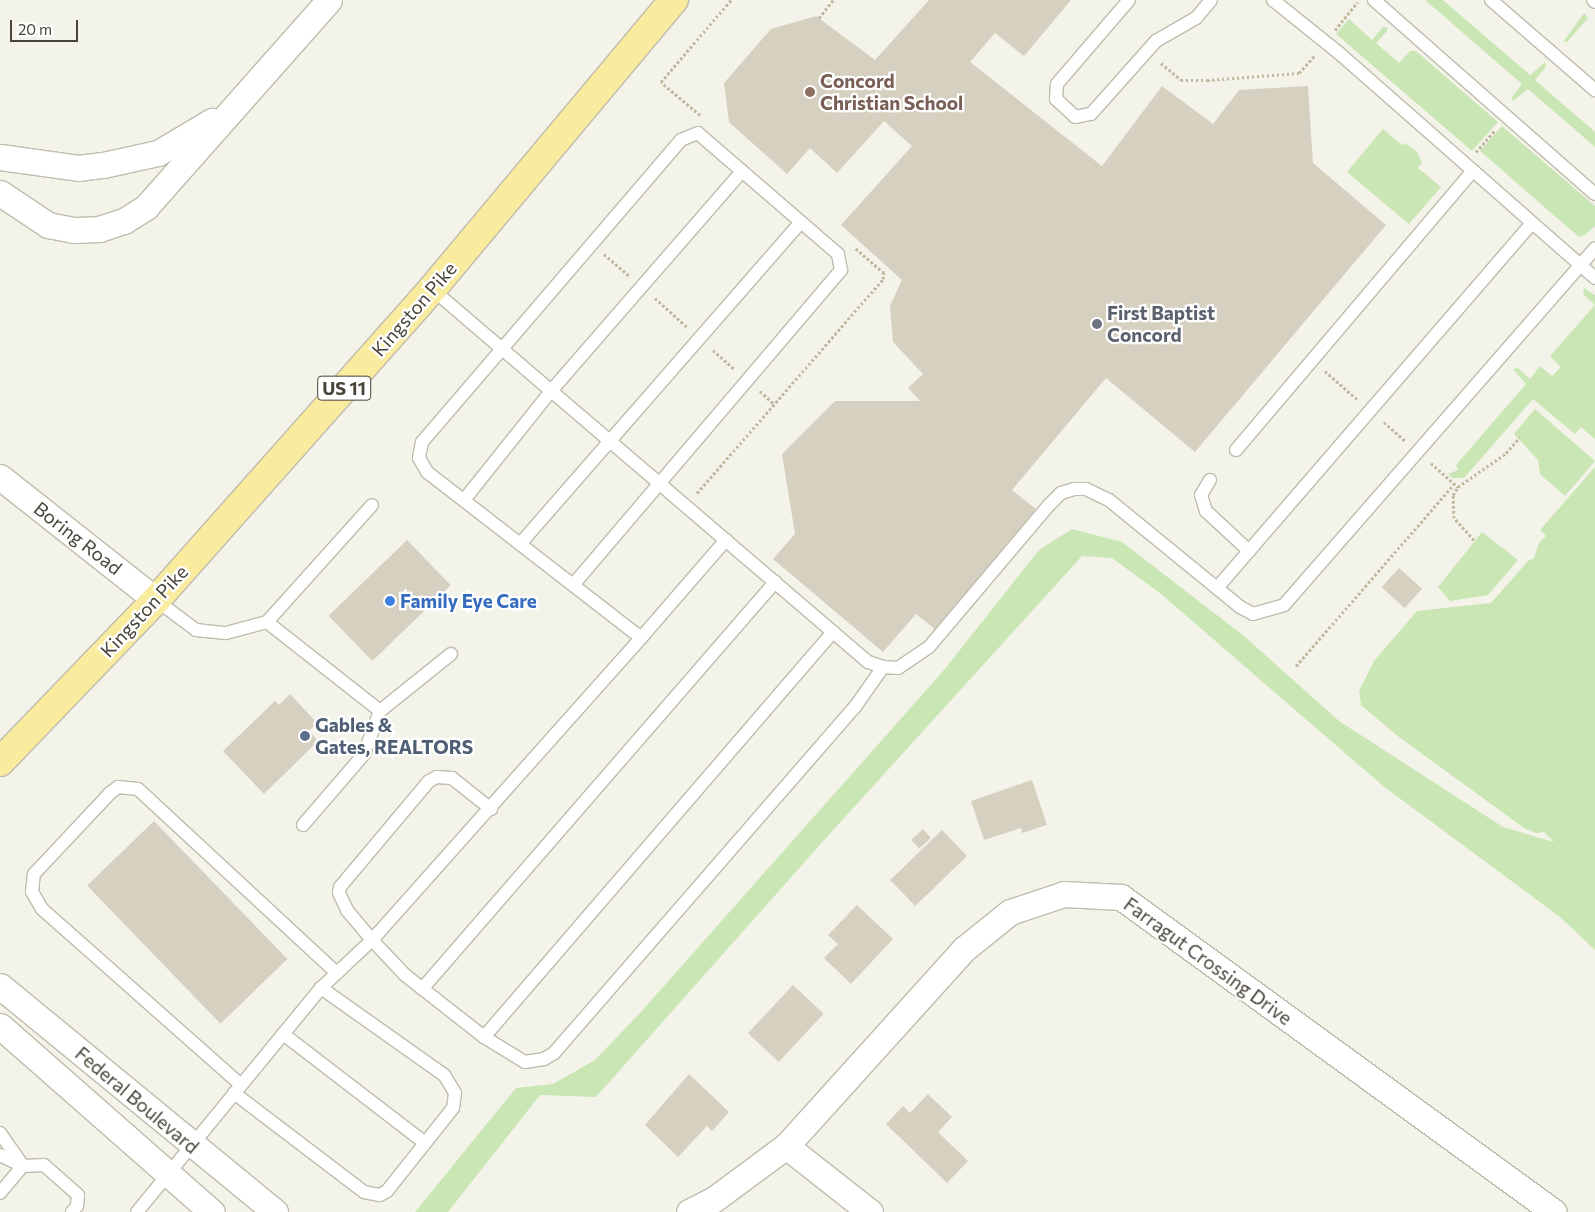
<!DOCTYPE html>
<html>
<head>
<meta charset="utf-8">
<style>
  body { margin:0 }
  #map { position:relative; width:1595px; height:1212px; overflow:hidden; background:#f4f3ea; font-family:Commissioner,sans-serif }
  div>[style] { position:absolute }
  .green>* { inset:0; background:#cae6b5 }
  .building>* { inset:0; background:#d6d0c0; transform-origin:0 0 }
  .path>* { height:3px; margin-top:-1.5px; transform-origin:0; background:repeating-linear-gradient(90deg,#c1b99f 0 2.5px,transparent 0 5px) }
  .roads { filter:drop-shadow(1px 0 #c0bcad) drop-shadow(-1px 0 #c0bcad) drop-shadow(0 1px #c0bcad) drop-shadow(0 -1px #c0bcad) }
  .service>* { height:12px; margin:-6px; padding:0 6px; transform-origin:6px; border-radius:6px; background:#fff }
  .minor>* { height:25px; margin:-12.5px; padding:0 12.5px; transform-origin:12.5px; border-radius:12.5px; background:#fff }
  .primary>* { height:28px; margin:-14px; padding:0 14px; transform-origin:14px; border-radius:14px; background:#faec9e }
  .dots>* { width:14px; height:14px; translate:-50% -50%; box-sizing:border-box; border:2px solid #fff; border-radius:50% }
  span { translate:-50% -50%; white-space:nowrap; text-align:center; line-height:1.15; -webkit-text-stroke:4.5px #fff; paint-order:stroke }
  .shield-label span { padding:1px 4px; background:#fff; border:1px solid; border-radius:4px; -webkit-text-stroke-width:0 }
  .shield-label { font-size:18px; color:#484438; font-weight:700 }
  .education-label { font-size:19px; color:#785e54; font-weight:700 }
  .left { translate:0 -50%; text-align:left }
  .street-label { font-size:19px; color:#484438 }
  .worship-label { font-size:19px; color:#5b616d; font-weight:700 }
  .shop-label { font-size:19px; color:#366cbe; font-weight:700 }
  .service-label { font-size:19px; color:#4e5e75; font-weight:700 }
  .scale { position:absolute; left:10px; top:20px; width:68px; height:22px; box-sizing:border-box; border:2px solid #484438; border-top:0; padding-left:6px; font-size:15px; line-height:18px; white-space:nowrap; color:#484438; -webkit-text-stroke:4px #fff; paint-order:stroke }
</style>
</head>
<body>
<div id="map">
  <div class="green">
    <div style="clip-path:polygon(1425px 0,1443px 0,1530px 75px,1545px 62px,1546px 67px,1535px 80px,1595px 132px,1595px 147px,1528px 89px,1513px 101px,1512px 97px,1522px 84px)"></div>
    <div style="clip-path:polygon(1584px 13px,1588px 18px,1567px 42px,1563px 42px)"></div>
    <div style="clip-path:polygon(1349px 19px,1372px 40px,1383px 27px,1387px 27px,1387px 31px,1376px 43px,1399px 63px,1410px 51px,1416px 51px,1498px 122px,1472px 151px,1336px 34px)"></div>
    <div style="clip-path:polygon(1502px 126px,1595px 206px,1595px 226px,1585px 235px,1579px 237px,1480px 151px)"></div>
    <div style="clip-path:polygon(1383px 129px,1402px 145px,1405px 143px,1417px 152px,1422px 163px,1418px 168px,1441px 187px,1409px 224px,1347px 172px)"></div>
    <div style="clip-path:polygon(1584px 288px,1595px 295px,1595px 439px,1581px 427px,1575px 434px,1533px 399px,1464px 478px,1452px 478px,1448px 474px,1458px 470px,1456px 465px,1526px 384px,1513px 369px,1518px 368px,1530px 379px,1540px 366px,1552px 376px,1561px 367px,1550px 356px,1595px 305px,1583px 294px)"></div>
    <div style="clip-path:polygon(1535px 409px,1595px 461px,1565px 496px,1540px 474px,1538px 460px,1514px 434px)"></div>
    <div style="clip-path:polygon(1595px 467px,1595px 950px,1560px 917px,1383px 786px,1161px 594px,1112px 558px,1082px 556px,826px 838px,596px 1097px,540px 1095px,448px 1212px,415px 1212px,516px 1088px,553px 1084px,595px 1060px,640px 1013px,944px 670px,1039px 550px,1072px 529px,1122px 542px,1244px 636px,1339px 721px,1503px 827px,1554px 842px,1544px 832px,1536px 833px,1524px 828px,1399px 737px,1361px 705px,1359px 691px,1374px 661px,1417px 611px,1491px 603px,1528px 561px,1534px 558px,1539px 543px,1546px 536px,1540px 530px)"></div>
    <div style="clip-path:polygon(1482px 532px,1518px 560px,1488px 595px,1450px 601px,1438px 587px)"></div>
  </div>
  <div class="building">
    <div style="clip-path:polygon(929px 0,1071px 0,1024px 56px,995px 33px,970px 62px,1102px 166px,1162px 86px,1213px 124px,1239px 90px,1308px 86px,1313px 163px,1386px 225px,1195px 452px,1106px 378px,1012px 490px,1036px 509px,935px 629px,916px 614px,883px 652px,773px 559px,795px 534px,782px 454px,835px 401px,920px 401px,908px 388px,923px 374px,893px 342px,890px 306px,902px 280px,841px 225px,912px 146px,884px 121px,837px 173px,810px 148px,787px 174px,729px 122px,724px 83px,771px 29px,816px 16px,875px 60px)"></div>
    <div style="left:407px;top:540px;width:63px;height:109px;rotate:46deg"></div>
    <div style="left:1399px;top:568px;width:31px;height:26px;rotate:42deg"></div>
    <div style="clip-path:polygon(290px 694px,317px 723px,309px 731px,318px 741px,264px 794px,223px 751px,275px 701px,279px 705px)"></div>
    <div style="clip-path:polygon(1032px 780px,1047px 825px,1022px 833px,1021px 828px,984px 840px,971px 801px)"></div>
    <div style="left:154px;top:821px;width:192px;height:93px;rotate:46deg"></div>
    <div style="left:923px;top:829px;width:12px;height:16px;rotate:48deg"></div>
    <div style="left:942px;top:830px;width:36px;height:72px;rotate:46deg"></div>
    <div style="clip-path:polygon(857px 905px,893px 939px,851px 984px,824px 958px,838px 944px,828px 935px)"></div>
    <div style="left:793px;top:985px;width:42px;height:66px;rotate:43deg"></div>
    <div style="clip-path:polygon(689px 1074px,729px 1112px,712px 1131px,707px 1126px,678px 1157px,645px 1125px)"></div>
    <div style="clip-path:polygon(928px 1094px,952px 1117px,938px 1132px,968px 1161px,947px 1183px,886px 1124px,903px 1106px,910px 1113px)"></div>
  </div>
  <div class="path">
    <div style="left:819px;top:18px;width:23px;rotate:-52deg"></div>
    <div style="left:1335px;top:30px;width:36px;rotate:-51deg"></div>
    <div style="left:1161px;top:63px;width:26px;rotate:40deg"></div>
    <div style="left:1181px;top:80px;width:26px"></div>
    <div style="left:1207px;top:80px;width:92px;rotate:-4.4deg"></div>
    <div style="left:1299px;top:73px;width:25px;rotate:-48deg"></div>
    <div style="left:700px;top:115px;width:51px;rotate:-139.8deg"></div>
    <div style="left:661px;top:82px;width:108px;rotate:-49.5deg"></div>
    <div style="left:1476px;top:152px;width:29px;rotate:-49deg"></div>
    <div style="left:604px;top:254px;width:33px;rotate:41deg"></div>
    <div style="left:655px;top:298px;width:43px;rotate:42.2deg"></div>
    <div style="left:713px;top:350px;width:28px;rotate:42deg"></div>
    <div style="left:1325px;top:371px;width:44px;rotate:41.3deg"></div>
    <div style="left:760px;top:391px;width:19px;rotate:43deg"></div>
    <div style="left:1384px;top:422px;width:28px;rotate:42deg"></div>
    <div style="left:1431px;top:463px;width:36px;rotate:42deg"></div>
    <div style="left:697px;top:493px;width:284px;rotate:-49deg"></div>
    <div style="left:883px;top:279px;width:6px;rotate:-81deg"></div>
    <div style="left:884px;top:273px;width:38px;rotate:-139deg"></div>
    <div style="left:1474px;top:540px;width:30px;rotate:-132deg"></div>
    <div style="left:1454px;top:518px;width:23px;rotate:-92deg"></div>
    <div style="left:1453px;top:495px;width:9px;rotate:-58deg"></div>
    <div style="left:1458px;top:487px;width:59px;rotate:-35.3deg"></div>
    <div style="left:1506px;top:453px;width:21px;rotate:-49deg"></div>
    <div style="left:1296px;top:666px;width:241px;rotate:-49deg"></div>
  </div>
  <div class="roads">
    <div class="service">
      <div style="left:1129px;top:0;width:111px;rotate:130.6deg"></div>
      <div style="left:1057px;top:84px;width:15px;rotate:94deg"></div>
      <div style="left:1056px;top:99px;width:26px;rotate:43deg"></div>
      <div style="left:1075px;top:117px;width:16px;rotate:-11deg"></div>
      <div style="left:1091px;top:114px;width:98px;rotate:-48.3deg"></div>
      <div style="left:1156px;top:41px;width:46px;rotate:-29.9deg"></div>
      <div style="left:1196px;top:18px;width:23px;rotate:-50deg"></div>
      <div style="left:1273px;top:0;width:85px;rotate:38.8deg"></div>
      <div style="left:1339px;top:53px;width:341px;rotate:41.3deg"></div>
      <div style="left:1374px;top:0;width:294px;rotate:41.3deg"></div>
      <div style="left:1491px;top:0;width:138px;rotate:40.9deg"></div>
      <div style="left:1593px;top:0;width:3px;rotate:45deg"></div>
      <div style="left:432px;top:289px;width:574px;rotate:40.55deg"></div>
      <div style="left:868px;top:662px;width:16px;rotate:18deg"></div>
      <div style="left:883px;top:667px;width:15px;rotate:4deg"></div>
      <div style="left:898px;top:668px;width:37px;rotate:-34deg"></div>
      <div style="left:929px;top:647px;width:186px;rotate:-49.8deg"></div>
      <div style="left:1049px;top:505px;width:17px;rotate:-45deg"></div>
      <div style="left:1061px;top:493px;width:14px;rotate:-17deg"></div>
      <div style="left:1074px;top:489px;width:12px"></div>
      <div style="left:1086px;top:489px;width:25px;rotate:26deg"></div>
      <div style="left:1109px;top:500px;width:169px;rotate:39.2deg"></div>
      <div style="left:1240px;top:607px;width:15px;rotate:28deg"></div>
      <div style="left:1253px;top:614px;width:32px;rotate:-16deg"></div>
      <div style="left:1284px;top:605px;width:473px;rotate:-48.9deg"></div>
      <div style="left:1236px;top:450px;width:365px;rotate:-49.7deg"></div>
      <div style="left:1210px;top:480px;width:17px;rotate:121deg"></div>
      <div style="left:1201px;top:495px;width:17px;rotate:73deg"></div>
      <div style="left:1206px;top:511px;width:59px;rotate:42.9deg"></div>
      <div style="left:464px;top:500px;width:139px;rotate:-51.4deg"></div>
      <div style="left:551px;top:391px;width:291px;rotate:-49deg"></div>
      <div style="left:520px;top:544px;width:427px;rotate:-48.9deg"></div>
      <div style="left:573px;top:585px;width:414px;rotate:-49.6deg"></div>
      <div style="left:841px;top:270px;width:16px;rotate:-101deg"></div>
      <div style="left:838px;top:254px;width:185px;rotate:-139.2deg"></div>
      <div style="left:698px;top:133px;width:18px;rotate:158deg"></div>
      <div style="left:681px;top:140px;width:398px;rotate:130.6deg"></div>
      <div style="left:422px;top:442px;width:16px;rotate:101deg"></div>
      <div style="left:419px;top:458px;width:16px;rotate:60deg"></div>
      <div style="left:427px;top:472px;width:118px;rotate:37.7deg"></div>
      <div style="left:520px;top:544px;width:153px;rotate:37.8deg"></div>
      <div style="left:641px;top:638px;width:130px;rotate:-49.1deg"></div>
      <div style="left:1217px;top:588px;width:482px;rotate:-49.2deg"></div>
      <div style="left:156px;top:600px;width:50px;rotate:36.9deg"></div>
      <div style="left:196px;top:630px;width:30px;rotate:6deg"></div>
      <div style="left:226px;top:633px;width:42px;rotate:-15deg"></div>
      <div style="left:267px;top:622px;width:157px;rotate:-48.1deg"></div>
      <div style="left:267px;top:622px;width:144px;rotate:38.2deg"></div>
      <div style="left:641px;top:638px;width:404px;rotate:131.7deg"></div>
      <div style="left:372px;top:940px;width:48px;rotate:46.7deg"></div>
      <div style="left:405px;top:975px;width:100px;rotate:38.1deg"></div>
      <div style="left:484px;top:1037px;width:48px;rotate:31.4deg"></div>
      <div style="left:525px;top:1062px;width:19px;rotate:-9deg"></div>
      <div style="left:544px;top:1059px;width:12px;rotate:-31deg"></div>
      <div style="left:554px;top:1053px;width:459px;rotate:-49deg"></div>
      <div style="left:855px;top:707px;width:49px;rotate:-55deg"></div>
      <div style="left:303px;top:825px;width:94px;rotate:-49.3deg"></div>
      <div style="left:364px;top:754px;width:46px;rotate:-69.6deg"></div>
      <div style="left:380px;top:711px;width:91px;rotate:-38.8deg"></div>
      <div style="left:422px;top:989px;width:539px;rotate:-49.06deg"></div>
      <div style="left:283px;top:1034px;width:179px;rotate:37.5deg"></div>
      <div style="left:484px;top:1037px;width:535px;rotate:-49.25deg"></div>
      <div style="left:241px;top:1085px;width:266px;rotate:-138.5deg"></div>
      <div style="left:42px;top:909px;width:20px;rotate:-120deg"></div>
      <div style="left:32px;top:892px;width:18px;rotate:-84deg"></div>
      <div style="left:34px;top:874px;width:110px;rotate:-46.8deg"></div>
      <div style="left:109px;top:794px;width:11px;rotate:-38deg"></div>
      <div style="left:118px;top:787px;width:20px;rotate:6deg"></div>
      <div style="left:138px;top:789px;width:271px;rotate:42.8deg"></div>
      <div style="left:234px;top:1093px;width:163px;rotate:37.3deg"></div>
      <div style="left:364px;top:1192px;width:16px;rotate:11deg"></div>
      <div style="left:380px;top:1195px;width:8px;rotate:-30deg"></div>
      <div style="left:387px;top:1191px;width:106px;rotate:-51.5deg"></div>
      <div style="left:453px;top:1108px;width:15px;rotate:-82deg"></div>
      <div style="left:455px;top:1093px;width:21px;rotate:-121deg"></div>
      <div style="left:444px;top:1075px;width:151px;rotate:-144.7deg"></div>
      <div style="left:0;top:1133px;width:40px;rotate:55.1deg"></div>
      <div style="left:0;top:1155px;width:25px;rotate:26deg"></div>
      <div style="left:23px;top:1166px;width:21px;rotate:-3deg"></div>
      <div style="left:44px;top:1165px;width:45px;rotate:41.4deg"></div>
      <div style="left:78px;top:1195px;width:11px;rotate:95deg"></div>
      <div style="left:77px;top:1206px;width:8px;rotate:130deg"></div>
      <div style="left:0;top:1193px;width:35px;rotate:-50deg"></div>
      <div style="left:137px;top:1212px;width:290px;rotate:-50.6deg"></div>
      <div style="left:321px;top:988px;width:70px;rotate:-43.3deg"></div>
      <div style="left:372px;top:940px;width:39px;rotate:-130deg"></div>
      <div style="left:347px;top:910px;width:19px;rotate:-115deg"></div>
      <div style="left:339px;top:893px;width:6px;rotate:-81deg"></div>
      <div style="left:340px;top:887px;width:138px;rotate:-50deg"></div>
      <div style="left:429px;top:781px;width:9px;rotate:-27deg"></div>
      <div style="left:437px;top:777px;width:15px;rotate:4deg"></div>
      <div style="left:452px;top:778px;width:50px;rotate:38.5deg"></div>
    </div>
    <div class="minor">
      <div style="left:0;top:157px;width:79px;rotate:8deg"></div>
      <div style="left:78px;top:168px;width:25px;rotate:-7deg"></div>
      <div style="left:103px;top:165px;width:56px;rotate:-12.3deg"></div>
      <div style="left:158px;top:153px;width:63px;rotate:-30.7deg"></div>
      <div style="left:0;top:193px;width:58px;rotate:33.7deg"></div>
      <div style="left:48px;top:225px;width:26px;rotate:11deg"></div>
      <div style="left:74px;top:230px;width:25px;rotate:-2deg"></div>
      <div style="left:99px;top:229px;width:26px;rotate:-18deg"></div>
      <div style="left:124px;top:221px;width:26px;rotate:-32deg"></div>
      <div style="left:146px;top:207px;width:276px;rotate:-48.5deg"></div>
      <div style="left:0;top:477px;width:199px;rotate:38.3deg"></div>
      <div style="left:0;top:986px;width:356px;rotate:39.4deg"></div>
      <div style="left:0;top:1026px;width:282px;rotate:41.3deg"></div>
      <div style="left:786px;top:1146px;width:107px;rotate:38.2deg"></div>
      <div style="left:689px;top:1212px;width:27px;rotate:-27deg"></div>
      <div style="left:713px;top:1200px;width:91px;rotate:-36.5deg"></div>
      <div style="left:786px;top:1146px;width:266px;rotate:-47.9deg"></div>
      <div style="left:964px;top:949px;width:59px;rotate:-38.8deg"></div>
      <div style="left:1010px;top:912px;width:57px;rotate:-18.4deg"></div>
      <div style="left:1064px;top:894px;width:57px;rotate:3deg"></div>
      <div style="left:1121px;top:897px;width:535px;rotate:36.04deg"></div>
    </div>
    <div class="primary">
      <div style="left:0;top:762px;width:225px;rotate:-46.1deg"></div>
      <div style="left:156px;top:600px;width:416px;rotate:-48.4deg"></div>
      <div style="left:432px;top:289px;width:377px;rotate:-50.1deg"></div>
    </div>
  </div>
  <div class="dots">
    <div style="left:810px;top:92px;background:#8d6e63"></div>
    <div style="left:1097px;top:324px;background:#6b7280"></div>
    <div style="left:390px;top:601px;background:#3f7fe0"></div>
    <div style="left:305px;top:736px;background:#5c6f8a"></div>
  </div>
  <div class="shield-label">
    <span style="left:344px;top:388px">US 11</span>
  </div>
  <div class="education-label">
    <span class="left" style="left:820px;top:92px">Concord<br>Christian School</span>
  </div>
  <div class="street-label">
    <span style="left:414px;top:309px;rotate:-49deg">Kingston Pike</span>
    <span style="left:78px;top:538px;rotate:38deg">Boring Road</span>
    <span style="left:144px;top:611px;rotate:-47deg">Kingston Pike</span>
    <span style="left:1208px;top:961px;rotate:36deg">Farragut Crossing Drive</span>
    <span style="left:137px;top:1100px;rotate:40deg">Federal Boulevard</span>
  </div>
  <div class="worship-label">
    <span class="left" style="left:1107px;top:324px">First Baptist<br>Concord</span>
  </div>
  <div class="shop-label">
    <span class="left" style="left:400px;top:601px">Family Eye Care</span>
  </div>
  <div class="service-label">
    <span class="left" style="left:315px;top:736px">Gables &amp;<br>Gates, REALTORS</span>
  </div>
  <div class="scale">20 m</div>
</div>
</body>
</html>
